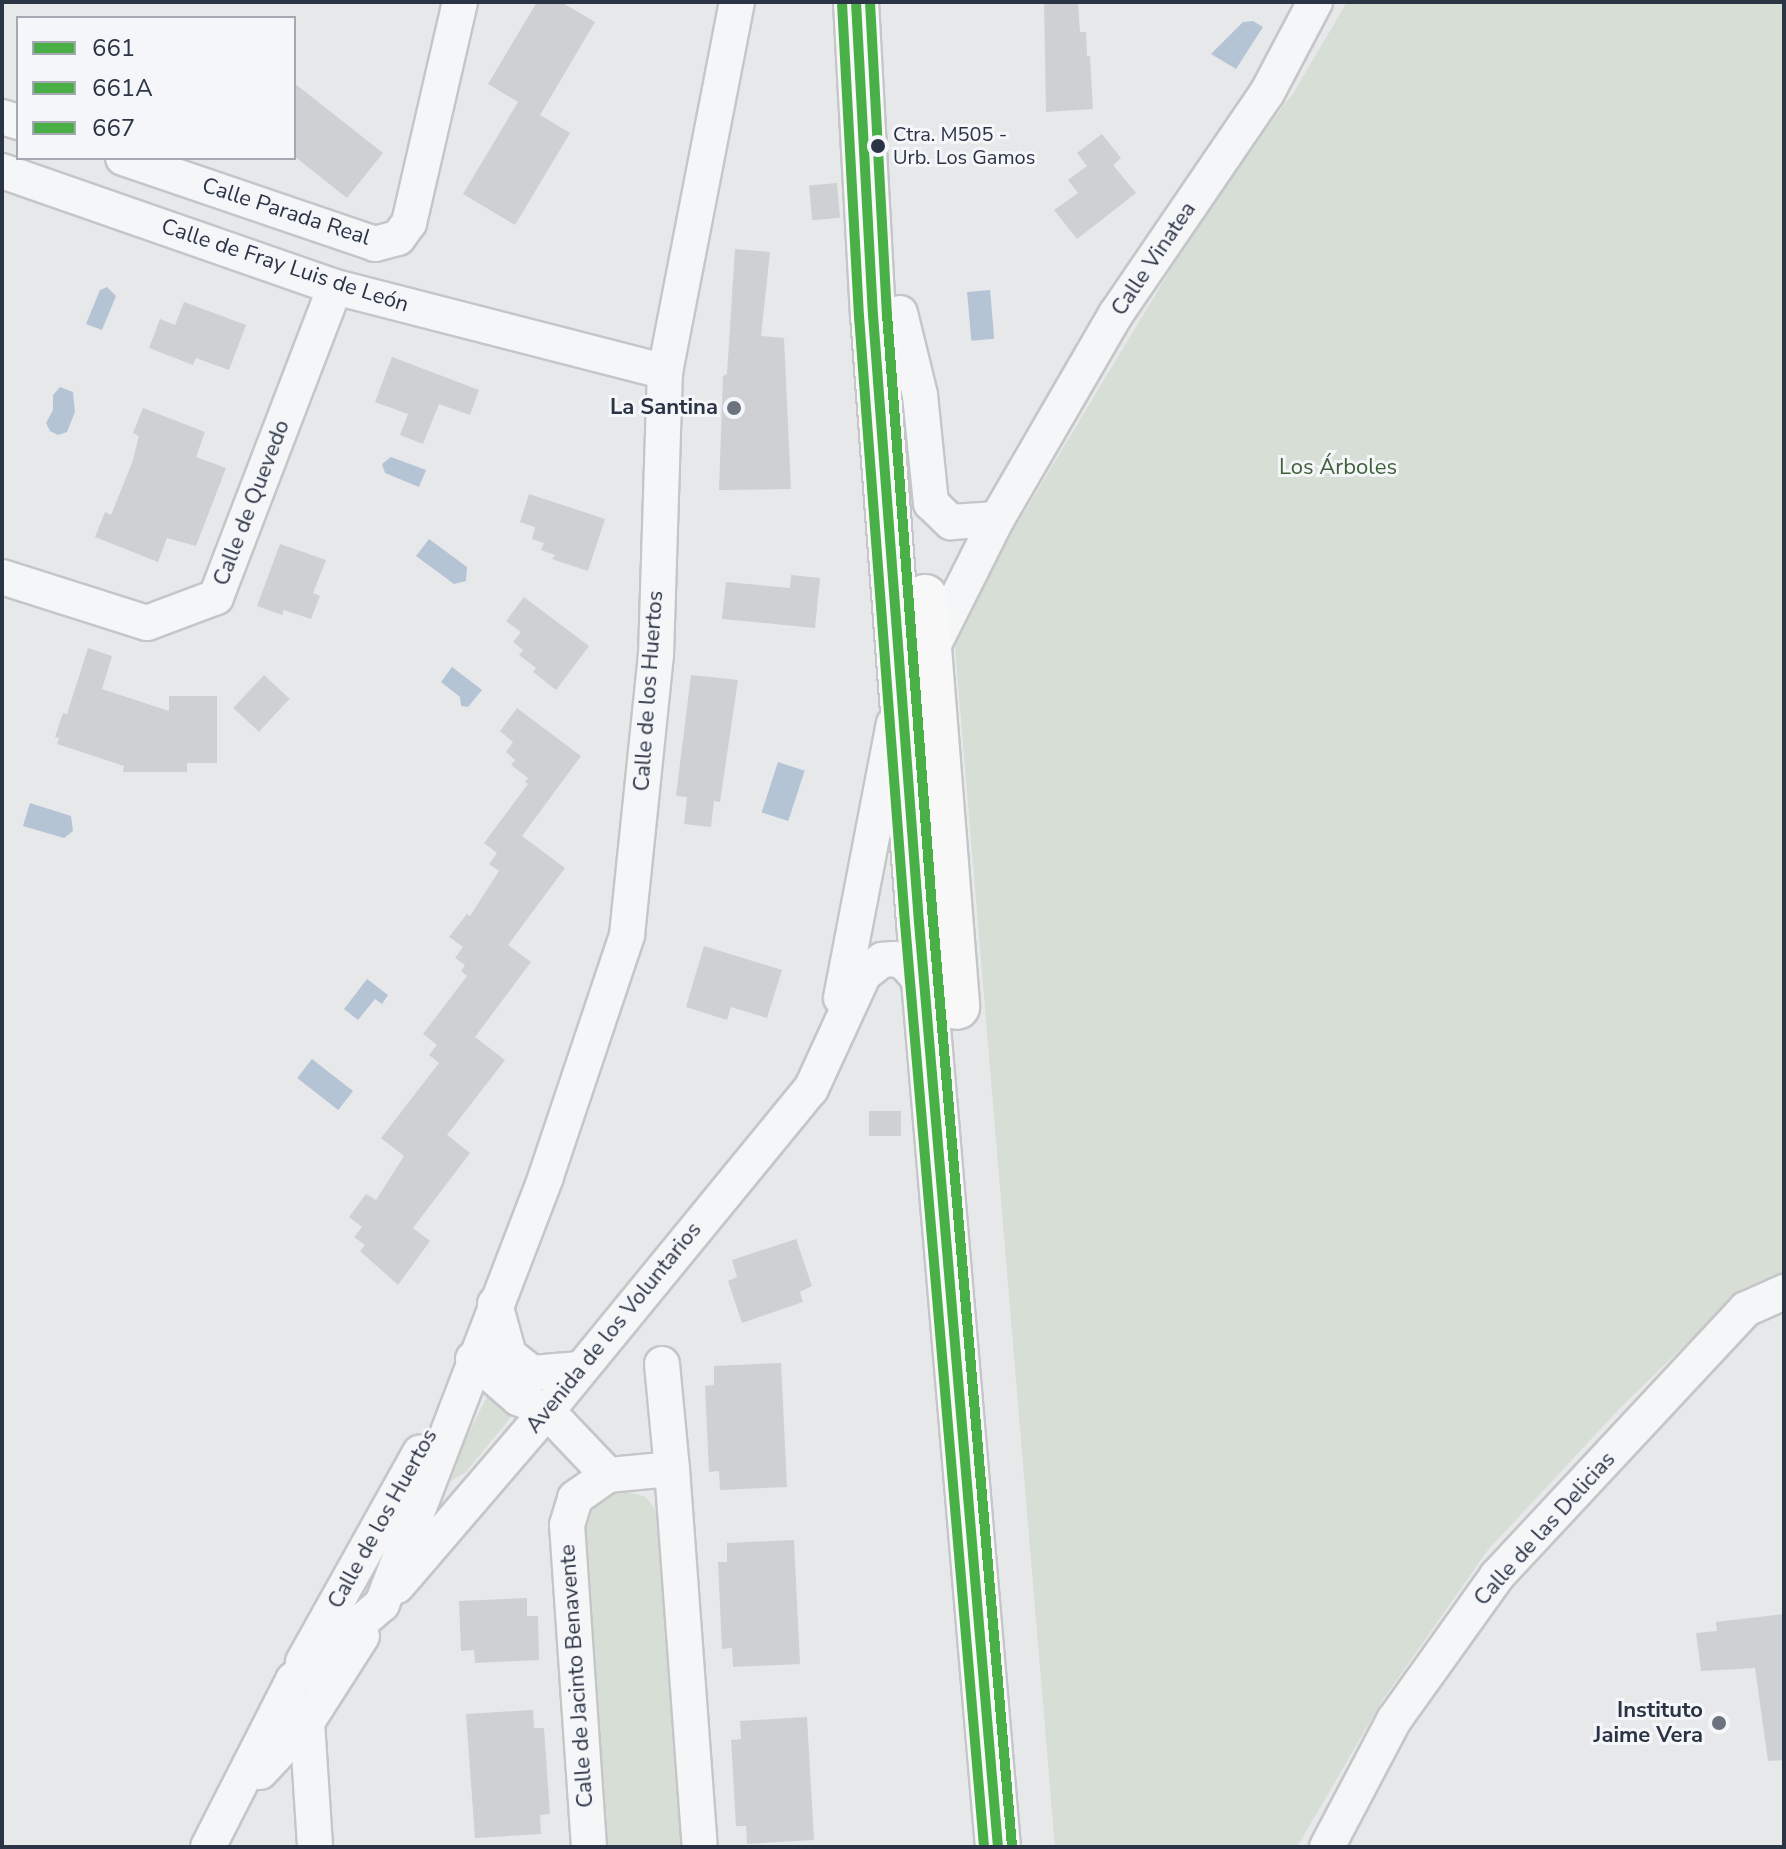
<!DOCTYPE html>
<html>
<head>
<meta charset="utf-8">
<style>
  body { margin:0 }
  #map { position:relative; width:1786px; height:1849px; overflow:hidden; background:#e6e8ea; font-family:"Nunito Sans",sans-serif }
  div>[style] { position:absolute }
  .green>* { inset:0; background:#d6ded6 }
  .water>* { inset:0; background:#b4c4d5; transform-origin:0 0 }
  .building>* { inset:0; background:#ced0d3; transform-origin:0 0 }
  .roads { filter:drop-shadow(2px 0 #c4c6c8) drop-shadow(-2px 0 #c4c6c8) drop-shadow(0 2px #c4c6c8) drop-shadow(0 -2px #c4c6c8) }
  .street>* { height:34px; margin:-17px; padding:0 17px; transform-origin:17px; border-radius:17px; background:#f5f6f7 }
  .highway>* { height:44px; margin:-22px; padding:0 22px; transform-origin:22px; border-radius:22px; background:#f8f8f8 }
  .bus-1>* { height:10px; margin:-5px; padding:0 5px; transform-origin:5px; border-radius:5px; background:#48b047 }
  .bus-2>* { height:10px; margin:-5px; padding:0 5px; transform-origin:5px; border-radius:5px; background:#48b047 }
  .bus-3>* { height:10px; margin:-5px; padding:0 5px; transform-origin:5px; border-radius:5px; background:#48b047 }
  .dots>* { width:22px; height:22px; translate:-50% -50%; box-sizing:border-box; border:4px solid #f4f6f9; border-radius:50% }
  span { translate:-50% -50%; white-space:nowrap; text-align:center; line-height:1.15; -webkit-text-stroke:6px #f4f6f9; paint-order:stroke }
  .bus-label { font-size:20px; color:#2b3445 }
  .left { translate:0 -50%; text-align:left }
  .street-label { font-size:22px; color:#2b3445 }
  .poi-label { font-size:22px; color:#2b3445; font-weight:700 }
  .right { translate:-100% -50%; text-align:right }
  .park-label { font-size:22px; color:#3f6138 }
  .frame { position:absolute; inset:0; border:4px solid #2b3445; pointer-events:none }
  .legend { position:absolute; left:16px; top:16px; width:280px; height:144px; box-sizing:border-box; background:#f4f6f9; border:2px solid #a4a8b1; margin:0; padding:10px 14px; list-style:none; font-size:24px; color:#2b3445 }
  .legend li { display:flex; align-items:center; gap:16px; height:40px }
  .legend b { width:40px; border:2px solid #a4a8b1 }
</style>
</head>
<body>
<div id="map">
  <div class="green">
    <div style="clip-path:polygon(1347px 2px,1784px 2px,1784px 1282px,1717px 1314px,1619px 1409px,1487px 1551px,1382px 1701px,1297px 1847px,1055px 1847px,954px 636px,1007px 541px,1213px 199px,1294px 92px)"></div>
    <div style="clip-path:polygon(487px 1397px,515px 1412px,466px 1472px,441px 1487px)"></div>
    <div style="clip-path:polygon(619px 1489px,646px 1497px,663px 1521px,687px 1847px,603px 1847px,583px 1513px,592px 1501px)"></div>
  </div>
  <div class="water">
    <div style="clip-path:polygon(1253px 21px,1263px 27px,1236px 69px,1211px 54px,1243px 22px)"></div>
    <div style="clip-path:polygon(107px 287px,116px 296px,102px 330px,86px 324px,100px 290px)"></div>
    <div style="left:990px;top:290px;width:49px;height:23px;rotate:85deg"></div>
    <div style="clip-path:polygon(60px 387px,73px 392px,75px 412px,67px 432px,58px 435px,50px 431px,46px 423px,53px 410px,53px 395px)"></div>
    <div style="clip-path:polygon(391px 457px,426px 470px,419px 487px,385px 473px,382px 464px)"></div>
    <div style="clip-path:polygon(429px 539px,467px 567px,466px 581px,454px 584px,416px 556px)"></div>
    <div style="clip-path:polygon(452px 667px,482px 690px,468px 707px,461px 706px,460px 697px,441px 682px)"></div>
    <div style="left:778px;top:762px;width:28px;height:53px;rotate:18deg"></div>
    <div style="clip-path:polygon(30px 803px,71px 816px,73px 831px,64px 838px,23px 826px)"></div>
    <div style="clip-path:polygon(367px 979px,388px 995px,382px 1004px,375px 999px,358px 1020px,344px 1009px)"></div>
    <div style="left:312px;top:1059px;width:52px;height:24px;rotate:38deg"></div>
  </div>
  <div class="building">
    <div style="clip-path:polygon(537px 2px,561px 2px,595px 22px,540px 115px,570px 133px,515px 225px,463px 194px,518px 102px,488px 84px)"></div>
    <div style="clip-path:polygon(1044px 2px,1078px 2px,1080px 32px,1086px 32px,1087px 56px,1090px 56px,1093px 109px,1046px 112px)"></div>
    <div style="clip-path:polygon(294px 83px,383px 153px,347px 198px,294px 156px)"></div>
    <div style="clip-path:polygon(1102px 134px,1121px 158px,1113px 165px,1136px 193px,1077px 239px,1054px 210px,1078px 193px,1068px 180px,1087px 166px,1077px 153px)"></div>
    <div style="left:837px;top:183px;width:35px;height:28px;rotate:85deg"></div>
    <div style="clip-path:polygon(735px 249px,770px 252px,761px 336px,784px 338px,791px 489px,719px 490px,723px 376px,727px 374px)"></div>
    <div style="clip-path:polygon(184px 302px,246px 325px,229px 370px,196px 358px,193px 365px,149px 348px,160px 319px,175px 325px)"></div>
    <div style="clip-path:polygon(392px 357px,479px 390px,470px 415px,439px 404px,423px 444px,400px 435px,408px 414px,375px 402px)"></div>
    <div style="clip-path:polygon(143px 408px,205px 432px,196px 457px,226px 468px,196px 546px,167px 538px,158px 562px,95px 537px,105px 512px,111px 515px,132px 463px,139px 436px,133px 433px)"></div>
    <div style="clip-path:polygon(529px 494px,605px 519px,588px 571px,552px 559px,555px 555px,541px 550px,544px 543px,532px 539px,535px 527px,520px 522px)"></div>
    <div style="clip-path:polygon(280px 544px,326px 560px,313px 593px,320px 596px,311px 619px,284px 610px,282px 615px,257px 606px)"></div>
    <div style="clip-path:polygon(791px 575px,820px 578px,815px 628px,722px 619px,726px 582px,790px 588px)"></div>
    <div style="clip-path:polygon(524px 597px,589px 646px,556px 690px,533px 672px,536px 668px,519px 655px,523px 650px,513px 642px,521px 632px,506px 621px)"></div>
    <div style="clip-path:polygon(88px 648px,112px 656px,102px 689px,169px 711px,169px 696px,217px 696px,217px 763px,187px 763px,187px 772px,123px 772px,124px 766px,57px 744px,59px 738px,55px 737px,63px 713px,67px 714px)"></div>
    <div style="left:264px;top:675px;width:35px;height:45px;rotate:43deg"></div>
    <div style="clip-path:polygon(691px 675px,738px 680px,720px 802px,714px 801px,711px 827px,684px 824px,687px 797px,676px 796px)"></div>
    <div style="clip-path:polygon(517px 708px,581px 756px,522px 836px,565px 868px,508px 945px,531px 962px,475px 1037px,505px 1060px,447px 1135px,470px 1153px,413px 1228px,430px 1241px,398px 1285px,360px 1251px,365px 1245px,354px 1237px,362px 1227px,349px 1217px,366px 1194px,376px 1200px,404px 1156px,381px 1138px,439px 1063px,429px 1055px,437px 1045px,423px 1034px,467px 976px,461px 971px,465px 965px,455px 958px,463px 947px,449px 937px,467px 914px,470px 916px,499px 871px,489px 864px,497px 853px,484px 843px,528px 784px,525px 782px,528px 778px,511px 765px,515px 760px,506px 752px,513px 742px,500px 731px)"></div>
    <div style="clip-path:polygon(704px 946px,782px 970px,767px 1018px,731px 1007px,727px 1020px,686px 1007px)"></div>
    <div style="left:869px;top:1111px;width:32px;height:25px"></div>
    <div style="clip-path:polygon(796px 1239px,812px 1286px,800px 1292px,803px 1302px,742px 1323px,728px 1281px,737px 1277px,732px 1260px)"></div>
    <div style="clip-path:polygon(781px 1363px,787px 1487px,720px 1490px,719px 1471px,709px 1472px,705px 1386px,714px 1385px,714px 1366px)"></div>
    <div style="clip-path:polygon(794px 1540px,800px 1664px,733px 1667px,732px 1648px,722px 1649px,718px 1562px,727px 1562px,727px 1543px)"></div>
    <div style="clip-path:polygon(527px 1598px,527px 1616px,538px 1616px,539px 1660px,475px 1663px,474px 1650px,461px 1651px,459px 1601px)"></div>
    <div style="clip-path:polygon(1784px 1614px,1784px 1760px,1768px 1761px,1755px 1668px,1701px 1671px,1696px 1633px,1717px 1631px,1716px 1622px)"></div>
    <div style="clip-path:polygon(533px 1710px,534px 1728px,544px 1728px,550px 1814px,540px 1815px,541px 1834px,475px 1838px,466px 1714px)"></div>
    <div style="clip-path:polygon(807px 1717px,814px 1840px,747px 1844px,746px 1826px,736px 1826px,731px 1740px,741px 1739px,740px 1721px)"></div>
  </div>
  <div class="roads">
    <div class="street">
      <div style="left:2px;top:117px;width:17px;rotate:17deg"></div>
      <div style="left:123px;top:158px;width:266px;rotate:18.8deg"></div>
      <div style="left:375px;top:244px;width:24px;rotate:-15deg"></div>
      <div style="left:398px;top:238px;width:19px;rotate:-54deg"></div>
      <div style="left:409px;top:223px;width:227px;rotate:-77deg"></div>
      <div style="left:2px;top:171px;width:353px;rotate:19.2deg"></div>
      <div style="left:335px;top:287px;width:341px;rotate:14.4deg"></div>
      <div style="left:900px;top:313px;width:84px;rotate:76.3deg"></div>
      <div style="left:920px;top:395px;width:109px;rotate:84.2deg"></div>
      <div style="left:931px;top:503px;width:28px;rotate:44deg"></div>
      <div style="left:951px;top:522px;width:46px;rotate:-3.7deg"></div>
      <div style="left:2px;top:577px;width:152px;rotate:17.6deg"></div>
      <div style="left:147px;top:623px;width:74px;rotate:-20.6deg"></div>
      <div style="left:216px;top:597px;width:332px;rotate:-69deg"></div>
      <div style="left:930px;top:652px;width:149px;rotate:-63.3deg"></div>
      <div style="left:997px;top:519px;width:237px;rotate:-59.9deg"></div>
      <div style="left:1116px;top:314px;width:268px;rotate:-55.7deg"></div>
      <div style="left:1267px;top:93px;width:103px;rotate:-62.2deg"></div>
      <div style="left:841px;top:998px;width:279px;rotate:-79.1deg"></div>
      <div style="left:495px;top:1304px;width:53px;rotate:74.6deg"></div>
      <div style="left:509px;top:1355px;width:29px;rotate:38deg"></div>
      <div style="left:532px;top:1373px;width:48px;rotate:-4.8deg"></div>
      <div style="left:473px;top:1359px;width:60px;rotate:40.9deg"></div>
      <div style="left:518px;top:1398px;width:32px;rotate:24deg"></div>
      <div style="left:547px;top:1411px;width:88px;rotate:46.4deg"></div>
      <div style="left:662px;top:1364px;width:105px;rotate:84.6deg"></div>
      <div style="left:397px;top:1586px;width:230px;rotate:-49.4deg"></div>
      <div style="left:547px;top:1411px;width:416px;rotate:-50.7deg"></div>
      <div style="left:811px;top:1089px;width:127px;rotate:-65.3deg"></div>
      <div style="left:864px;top:974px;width:23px;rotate:-38deg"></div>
      <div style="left:882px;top:960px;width:12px;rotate:-5deg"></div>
      <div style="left:894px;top:959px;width:12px;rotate:20deg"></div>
      <div style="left:905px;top:963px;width:30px;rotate:49deg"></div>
      <div style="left:303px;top:1662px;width:240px;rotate:-60.8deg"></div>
      <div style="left:307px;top:1722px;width:125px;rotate:86.3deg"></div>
      <div style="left:260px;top:1772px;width:69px;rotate:-46.8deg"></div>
      <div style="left:307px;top:1722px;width:102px;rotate:-57.4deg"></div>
      <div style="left:208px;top:1847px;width:187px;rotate:-63deg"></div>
      <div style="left:293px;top:1680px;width:117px;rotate:-40.5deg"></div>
      <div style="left:382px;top:1604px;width:458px;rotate:-69deg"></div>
      <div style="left:546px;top:1176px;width:254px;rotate:-71.4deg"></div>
      <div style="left:627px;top:935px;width:281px;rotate:-84.1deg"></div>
      <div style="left:656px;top:655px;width:283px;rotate:-88.2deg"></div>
      <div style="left:665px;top:372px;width:377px;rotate:-79deg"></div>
      <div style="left:589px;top:1847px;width:323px;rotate:-93.9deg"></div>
      <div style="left:567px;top:1525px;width:28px;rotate:-73deg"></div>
      <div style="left:575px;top:1498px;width:40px;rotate:-34.9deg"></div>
      <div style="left:608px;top:1475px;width:64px;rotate:-5.4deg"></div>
      <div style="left:672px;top:1469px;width:379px;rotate:85.8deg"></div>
      <div style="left:1327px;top:1847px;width:144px;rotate:-62.2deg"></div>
      <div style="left:1394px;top:1720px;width:177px;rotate:-54.4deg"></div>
      <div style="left:1497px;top:1576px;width:365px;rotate:-47deg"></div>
      <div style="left:1746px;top:1309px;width:42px;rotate:-24.1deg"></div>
    </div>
    <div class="highway">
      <div style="left:856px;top:2px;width:313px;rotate:86.9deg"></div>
      <div style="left:873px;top:315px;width:609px;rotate:85.67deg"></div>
      <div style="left:919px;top:922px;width:928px;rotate:85.12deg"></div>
      <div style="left:925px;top:597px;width:411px;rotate:85.5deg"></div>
    </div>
  </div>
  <div class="bus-1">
    <div style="left:856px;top:2px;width:313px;rotate:86.9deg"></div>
    <div style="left:873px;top:315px;width:609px;rotate:85.67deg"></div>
    <div style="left:919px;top:922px;width:928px;rotate:85.12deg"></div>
  </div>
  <div class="bus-2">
    <div style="left:842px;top:3px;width:313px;rotate:86.9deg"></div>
    <div style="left:859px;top:316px;width:609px;rotate:85.67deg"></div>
    <div style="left:905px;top:923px;width:927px;rotate:85.11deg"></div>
  </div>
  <div class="bus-3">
    <div style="left:870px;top:2px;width:312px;rotate:86.9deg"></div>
    <div style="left:887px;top:314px;width:609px;rotate:85.67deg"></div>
    <div style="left:933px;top:921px;width:928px;rotate:85.12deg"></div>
  </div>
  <div class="dots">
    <div style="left:878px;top:146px;background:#2b3445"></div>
    <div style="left:734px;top:408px;background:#6c737f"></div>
    <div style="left:1719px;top:1723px;background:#6c737f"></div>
  </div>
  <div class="bus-label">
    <span class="left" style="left:893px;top:146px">Ctra. M505 -<br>Urb. Los Gamos</span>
  </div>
  <div class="street-label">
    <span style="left:286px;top:212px;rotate:18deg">Calle Parada Real</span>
    <span style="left:1154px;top:259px;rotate:-56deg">Calle Vinatea</span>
    <span style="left:285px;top:266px;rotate:18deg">Calle de Fray Luis de León</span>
    <span style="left:252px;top:503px;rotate:-69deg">Calle de Quevedo</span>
    <span style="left:649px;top:691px;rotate:-86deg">Calle de los Huertos</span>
    <span style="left:614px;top:1328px;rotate:-51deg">Avenida de los Voluntarios</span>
    <span style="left:383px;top:1519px;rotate:-61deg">Calle de los Huertos</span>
    <span style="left:1545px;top:1529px;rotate:-48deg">Calle de las Delicias</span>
    <span style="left:577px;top:1676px;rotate:-94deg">Calle de Jacinto Benavente</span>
  </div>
  <div class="poi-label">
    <span class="right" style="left:718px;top:408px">La Santina</span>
    <span class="right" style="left:1703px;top:1723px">Instituto<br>Jaime Vera</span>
  </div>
  <div class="park-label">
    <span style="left:1338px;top:468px">Los Árboles</span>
  </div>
  <div class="frame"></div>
  <ul class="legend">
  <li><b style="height:10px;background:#48b047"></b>661</li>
  <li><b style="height:10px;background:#48b047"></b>661A</li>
  <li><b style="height:10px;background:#48b047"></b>667</li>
  </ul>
</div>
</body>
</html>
